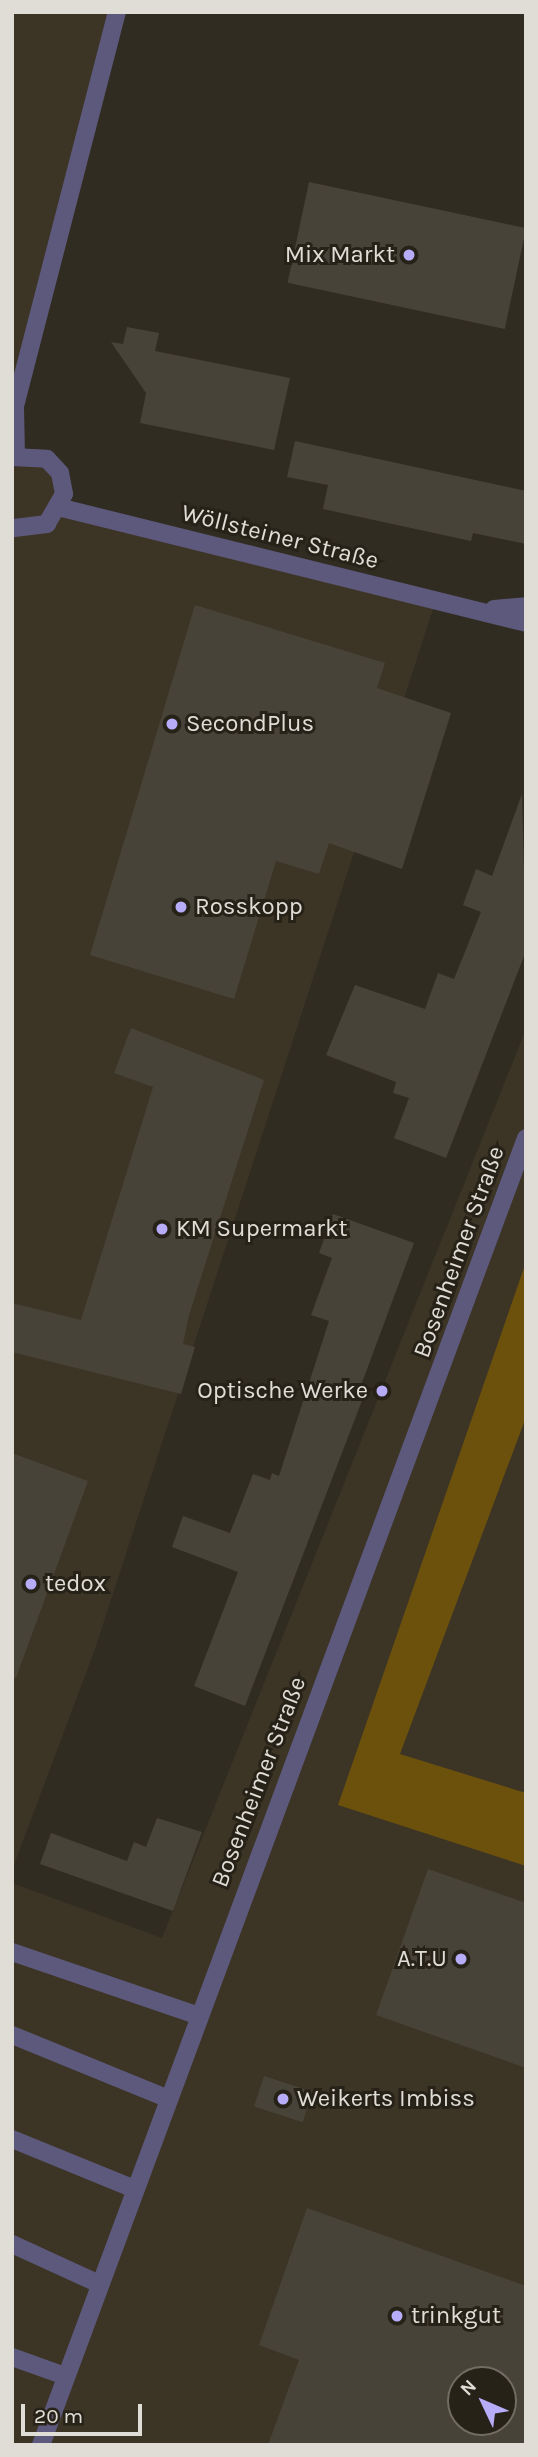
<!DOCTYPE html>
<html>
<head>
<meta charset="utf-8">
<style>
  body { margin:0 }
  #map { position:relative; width:538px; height:2457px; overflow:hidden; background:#312c22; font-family:Karla,sans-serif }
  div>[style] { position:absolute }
  .built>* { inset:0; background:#3c3425 }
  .green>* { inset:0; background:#6c510d }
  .building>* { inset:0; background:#484338; transform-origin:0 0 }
  .minor>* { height:18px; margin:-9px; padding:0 9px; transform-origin:9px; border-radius:9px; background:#5d597c }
  .dots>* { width:19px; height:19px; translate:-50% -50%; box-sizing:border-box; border:4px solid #272218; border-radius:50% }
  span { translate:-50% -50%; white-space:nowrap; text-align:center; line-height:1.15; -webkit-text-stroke:6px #272218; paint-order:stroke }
  .poi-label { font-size:24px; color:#e0dcd6 }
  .right { translate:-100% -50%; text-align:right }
  .left { translate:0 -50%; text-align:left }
  .street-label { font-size:24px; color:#e0dcd6 }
  .frame { position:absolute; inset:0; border:14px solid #e0dcd6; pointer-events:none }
  .north { position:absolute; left:447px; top:2366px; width:70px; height:70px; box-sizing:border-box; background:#272218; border:2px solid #716c64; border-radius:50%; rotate:314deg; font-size:19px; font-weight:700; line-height:28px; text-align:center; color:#e0dcd6 }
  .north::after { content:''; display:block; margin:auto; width:24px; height:32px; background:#b6acf8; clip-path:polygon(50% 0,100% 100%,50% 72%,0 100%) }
  .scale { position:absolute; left:21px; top:2404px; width:121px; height:32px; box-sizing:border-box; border:4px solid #e0dcd6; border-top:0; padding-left:9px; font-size:21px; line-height:24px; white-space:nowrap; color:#e0dcd6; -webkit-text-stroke:5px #272218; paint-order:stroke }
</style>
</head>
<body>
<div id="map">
  <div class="built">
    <div style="clip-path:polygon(12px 12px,117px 12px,15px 406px,16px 454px,47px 459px,62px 507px,436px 600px,95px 1649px,12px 1870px)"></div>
    <div style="clip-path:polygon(evenodd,526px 1029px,526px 2445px,12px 2445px,12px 1883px,162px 1938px,526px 1029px,461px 2380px,503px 2380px,503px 2422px,461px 2422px,461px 2380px)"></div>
  </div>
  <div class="green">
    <div style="clip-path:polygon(526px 1262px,526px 1417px,400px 1754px,526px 1793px,526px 1866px,338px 1805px)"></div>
  </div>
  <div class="building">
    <div style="left:309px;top:182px;width:222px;height:103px;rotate:12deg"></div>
    <div style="clip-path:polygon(127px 327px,159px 333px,155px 351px,290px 378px,274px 450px,140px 423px,146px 393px,111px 342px,123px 344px)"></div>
    <div style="clip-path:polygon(295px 441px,526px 491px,526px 544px,473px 533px,471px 541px,323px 509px,328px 485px,287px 477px)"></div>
    <div style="clip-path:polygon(195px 605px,385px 663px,377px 688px,451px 713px,402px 869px,329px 843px,319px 874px,276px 861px,234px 999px,90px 955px)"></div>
    <div style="clip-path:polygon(522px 794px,526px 951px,446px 1158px,394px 1138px,409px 1098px,393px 1093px,396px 1082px,326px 1055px,355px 985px,425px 1009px,438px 973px,454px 979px,481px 912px,463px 905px,476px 869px,492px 876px)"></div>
    <div style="clip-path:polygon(131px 1028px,264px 1080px,189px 1315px,183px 1344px,195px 1347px,181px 1394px,12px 1352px,12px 1303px,81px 1320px,153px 1087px,114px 1073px)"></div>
    <div style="clip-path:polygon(333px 1214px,414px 1243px,357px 1396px,363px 1398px,245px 1706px,194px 1686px,238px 1572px,172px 1547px,183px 1516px,230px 1533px,253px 1474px,270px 1480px,272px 1473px,279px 1476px,329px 1321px,311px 1315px,332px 1258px,319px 1253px)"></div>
    <div style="clip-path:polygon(12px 1453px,88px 1481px,16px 1678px,12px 1677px)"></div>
    <div style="clip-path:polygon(157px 1818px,202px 1832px,173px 1911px,40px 1864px,51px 1833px,127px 1861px,134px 1842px,146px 1847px)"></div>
    <div style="clip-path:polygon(428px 1869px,526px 1903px,526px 2068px,376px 2015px)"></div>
    <div style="left:264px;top:2076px;width:51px;height:32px;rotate:18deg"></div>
    <div style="clip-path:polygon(evenodd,307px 2208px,526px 2286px,526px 2445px,268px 2445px,299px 2360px,259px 2345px,307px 2208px,461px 2380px,503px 2380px,503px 2422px,461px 2422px,461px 2380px)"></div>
  </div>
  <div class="minor">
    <div style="left:16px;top:455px;width:49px;rotate:-91.2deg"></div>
    <div style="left:15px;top:406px;width:407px;rotate:-75.5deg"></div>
    <div style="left:12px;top:457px;width:35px;rotate:3deg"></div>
    <div style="left:47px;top:459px;width:19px;rotate:47deg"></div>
    <div style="left:60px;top:473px;width:21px;rotate:79deg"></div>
    <div style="left:64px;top:494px;width:34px;rotate:120deg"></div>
    <div style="left:47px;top:524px;width:35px;rotate:173deg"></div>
    <div style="left:62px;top:508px;width:478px;rotate:13.9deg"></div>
    <div style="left:494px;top:609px;width:32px;rotate:-5deg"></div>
    <div style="left:12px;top:1952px;width:194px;rotate:18.9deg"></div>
    <div style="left:12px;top:2035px;width:166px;rotate:22.2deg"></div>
    <div style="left:12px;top:2139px;width:130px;rotate:22.2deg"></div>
    <div style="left:12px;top:2244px;width:94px;rotate:24.6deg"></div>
    <div style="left:12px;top:2357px;width:56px;rotate:19.7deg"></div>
    <div style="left:41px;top:2445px;width:1394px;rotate:-69.64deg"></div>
  </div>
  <div class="dots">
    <div style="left:409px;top:255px;background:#b6acf8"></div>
    <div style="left:172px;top:724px;background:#b6acf8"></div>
    <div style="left:181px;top:907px;background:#b6acf8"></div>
    <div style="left:162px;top:1229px;background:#b6acf8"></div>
    <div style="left:382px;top:1391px;background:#b6acf8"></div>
    <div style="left:31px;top:1584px;background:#b6acf8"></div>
    <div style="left:461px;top:1959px;background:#b6acf8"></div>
    <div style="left:283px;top:2099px;background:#b6acf8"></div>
    <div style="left:397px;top:2316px;background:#b6acf8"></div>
  </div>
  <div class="poi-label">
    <span class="right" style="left:395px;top:255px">Mix Markt</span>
    <span class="left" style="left:186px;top:724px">SecondPlus</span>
    <span class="left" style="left:195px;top:907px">Rosskopp</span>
    <span class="left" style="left:176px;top:1229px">KM Supermarkt</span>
    <span class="right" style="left:368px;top:1391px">Optische Werke</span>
    <span class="left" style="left:45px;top:1584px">tedox</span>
    <span class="right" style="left:447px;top:1959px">A.T.U</span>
    <span class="left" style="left:297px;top:2099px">Weikerts Imbiss</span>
    <span class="left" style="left:411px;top:2316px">trinkgut</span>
  </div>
  <div class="street-label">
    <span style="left:280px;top:537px;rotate:14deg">Wöllsteiner Straße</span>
    <span style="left:459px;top:1252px;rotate:-70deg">Bosenheimer Straße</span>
    <span style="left:259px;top:1782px;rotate:-69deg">Bosenheimer Straße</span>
  </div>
  <div class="frame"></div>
  <div class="north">N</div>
  <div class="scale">20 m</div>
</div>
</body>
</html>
